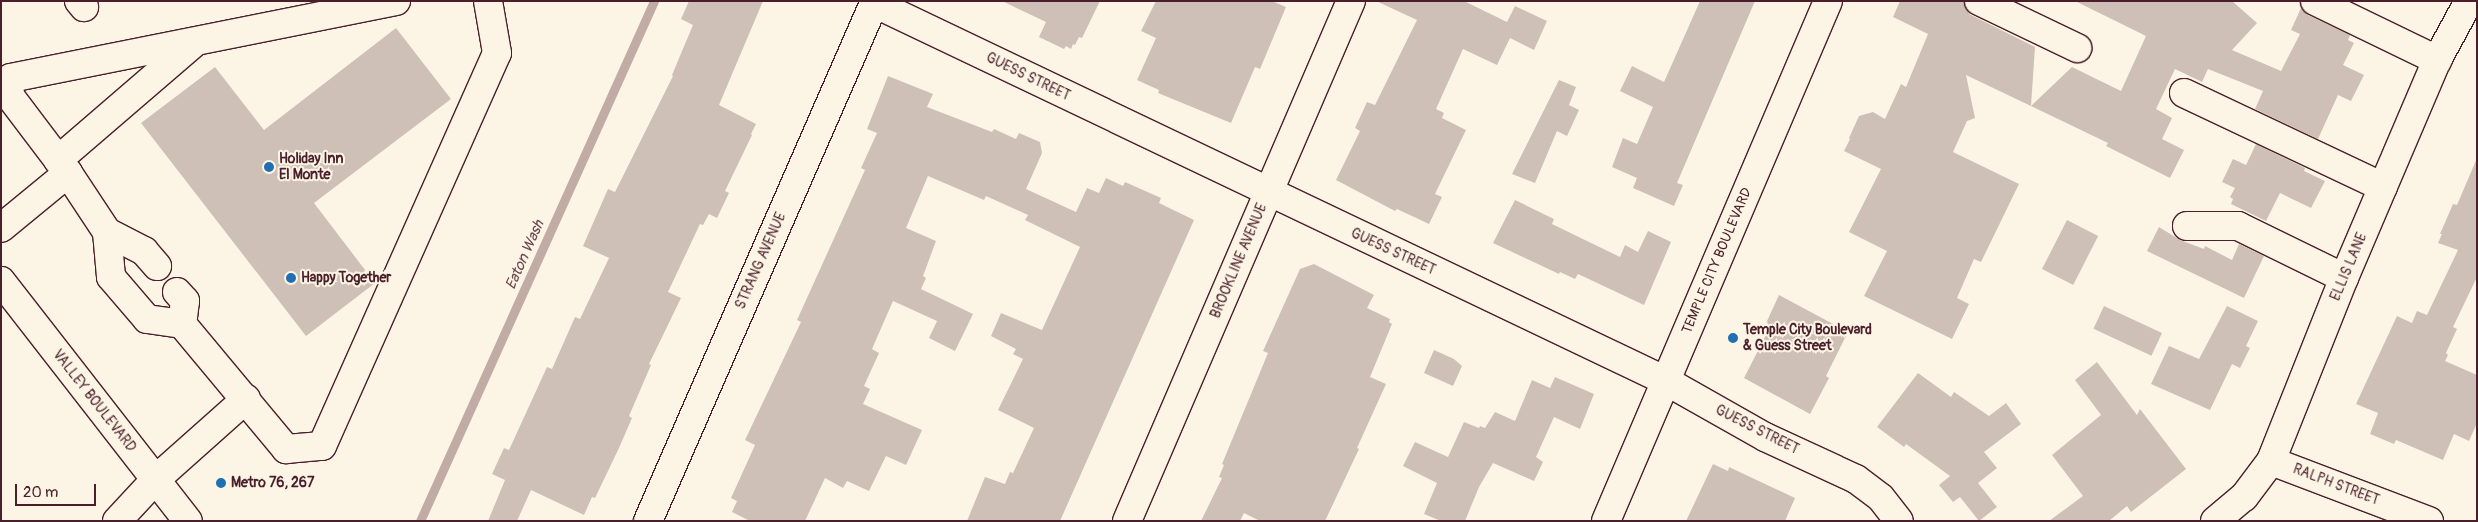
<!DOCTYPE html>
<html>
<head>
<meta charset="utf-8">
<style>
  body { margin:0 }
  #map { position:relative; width:2478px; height:522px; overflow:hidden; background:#fcf5e5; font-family:Pangolin,sans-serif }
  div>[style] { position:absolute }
  .stream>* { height:9px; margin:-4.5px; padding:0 4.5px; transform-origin:4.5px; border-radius:4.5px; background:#c0aca5 }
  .building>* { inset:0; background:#cfc0b7; transform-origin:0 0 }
  .roads { filter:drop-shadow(1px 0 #4a1f2b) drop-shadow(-1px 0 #4a1f2b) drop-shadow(0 1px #4a1f2b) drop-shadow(0 -1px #4a1f2b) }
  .minor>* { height:28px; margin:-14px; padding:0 14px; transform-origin:14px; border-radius:14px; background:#fcf5e5 }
  .major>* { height:28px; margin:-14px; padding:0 14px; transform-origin:14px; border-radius:14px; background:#fcf5e5 }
  .dots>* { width:14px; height:14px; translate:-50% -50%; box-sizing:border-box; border:2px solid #fcf5e5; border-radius:50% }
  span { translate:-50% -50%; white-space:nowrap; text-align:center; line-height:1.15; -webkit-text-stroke:4px #fcf5e5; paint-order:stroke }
  .street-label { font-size:14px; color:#4a1f2b }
  .poi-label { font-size:14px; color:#4a1f2b; font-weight:700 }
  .left { translate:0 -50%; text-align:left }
  .water-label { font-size:15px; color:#6d4950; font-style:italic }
  .frame { position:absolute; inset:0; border:2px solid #4a1f2b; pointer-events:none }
  .scale { position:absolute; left:15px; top:484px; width:81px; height:22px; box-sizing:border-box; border:2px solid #4a1f2b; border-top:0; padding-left:6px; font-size:15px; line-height:18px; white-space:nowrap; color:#4a1f2b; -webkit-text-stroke:4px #fcf5e5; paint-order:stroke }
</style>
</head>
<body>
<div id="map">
  <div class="stream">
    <div style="left:420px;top:521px;width:570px;rotate:-65.77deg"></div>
  </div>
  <div class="building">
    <div style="clip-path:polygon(689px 1px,763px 1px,719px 105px,756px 124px,751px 134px,752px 135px,725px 191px,729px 193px,717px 218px,709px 214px,703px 225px,700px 224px,668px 292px,681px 298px,649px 364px,651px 365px,629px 416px,632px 418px,619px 448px,595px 498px,592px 497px,584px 515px,531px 490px,517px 521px,488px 521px,505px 480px,492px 474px,504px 448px,509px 450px,547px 367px,552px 369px,575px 317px,580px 319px,609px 258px,583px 246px,608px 189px,615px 192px,673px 76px,672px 75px,693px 25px,681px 19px)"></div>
    <div style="clip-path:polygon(1002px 1px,1100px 1px,1082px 38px,1079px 37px,1075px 45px,1073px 44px,1071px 49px,1066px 46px,1064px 49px,1039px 37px,1046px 22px)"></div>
    <div style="clip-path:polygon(1156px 1px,1272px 1px,1286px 7px,1260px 69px,1255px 67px,1231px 123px,1158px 93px,1159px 90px,1137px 80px,1156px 38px,1141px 31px)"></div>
    <div style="clip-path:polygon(1376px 1px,1464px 1px,1507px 22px,1515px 6px,1547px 21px,1534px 50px,1510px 38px,1497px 65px,1463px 49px,1436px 109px,1444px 113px,1442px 118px,1466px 130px,1435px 194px,1442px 197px,1429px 224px,1397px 209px,1395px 211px,1336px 180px,1360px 131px,1355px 128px,1367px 102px,1375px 105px,1417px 20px)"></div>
    <div style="clip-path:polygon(1700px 1px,1755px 1px,1677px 183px,1683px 185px,1674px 206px,1633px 188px,1637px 178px,1612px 167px,1623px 138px,1637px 144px,1653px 107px,1620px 91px,1632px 66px,1664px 82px)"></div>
    <div style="clip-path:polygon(1900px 1px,1964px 1px,1969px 14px,2035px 47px,2031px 106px,2072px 67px,2121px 91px,2146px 36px,2075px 1px,2232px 1px,2257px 23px,2232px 50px,2281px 71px,2300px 34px,2291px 30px,2301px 8px,2308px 15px,2350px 35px,2348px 40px,2354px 43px,2343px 65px,2364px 75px,2351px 101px,2338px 95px,2318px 139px,2255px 109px,2263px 91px,2208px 69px,2202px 82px,2175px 69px,2156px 109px,2172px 118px,2162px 139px,2184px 150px,2170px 178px,2106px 146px,2108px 143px,1966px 75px,1975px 118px,1967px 121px,1953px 152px,2019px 184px,1981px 262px,1974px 259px,1957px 298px,1969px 304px,1952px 339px,1864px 296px,1887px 251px,1849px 232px,1881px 169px,1844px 151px,1850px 139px,1849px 138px,1859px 116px,1873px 112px,1885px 119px,1901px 84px,1906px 87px,1928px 34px,1893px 17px)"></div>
    <div style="clip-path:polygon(396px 28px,451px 99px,314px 203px,375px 283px,306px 336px,141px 123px,215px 67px,264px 130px)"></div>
    <div style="clip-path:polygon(888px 76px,933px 94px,927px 107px,992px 132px,994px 129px,1016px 139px,1019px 133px,1040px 142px,1042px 153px,1026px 189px,1076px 212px,1087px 188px,1099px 193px,1106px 178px,1123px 186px,1125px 182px,1161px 198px,1159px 203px,1194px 220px,1060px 521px,967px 521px,985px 477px,1005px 484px,1010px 472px,1013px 473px,1034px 428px,998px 410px,1023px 359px,1013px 354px,1016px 349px,991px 336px,1001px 313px,1042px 330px,1080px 247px,1025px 220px,1028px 215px,986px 196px,984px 200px,928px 176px,906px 228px,936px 241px,923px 276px,926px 278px,921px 289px,973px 314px,955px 351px,929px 338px,937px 321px,893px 301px,872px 349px,879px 353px,864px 386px,870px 389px,863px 404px,922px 430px,906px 465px,886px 456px,869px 491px,847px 481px,843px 488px,825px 478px,805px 521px,750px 521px,732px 512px,737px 501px,731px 498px,755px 445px,745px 440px,801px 322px,797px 320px,865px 170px,861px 168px,877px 133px,867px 129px)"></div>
    <div style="clip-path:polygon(1559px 80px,1576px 87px,1569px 105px,1579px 110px,1567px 136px,1557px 131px,1535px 183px,1512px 174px)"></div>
    <div style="clip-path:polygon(2256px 144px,2305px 168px,2304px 171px,2325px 181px,2311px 208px,2280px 193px,2266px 221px,2231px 204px,2233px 199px,2230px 197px,2235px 188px,2222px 182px,2233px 159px,2246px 165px)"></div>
    <div style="clip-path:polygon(2477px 158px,2477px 277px,2453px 327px,2457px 329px,2446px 353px,2448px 355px,2445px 361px,2477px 375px,2477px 423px,2469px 441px,2454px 434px,2443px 460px,2396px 440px,2394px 444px,2370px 434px,2378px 413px,2356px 404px,2397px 316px,2412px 323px,2417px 311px,2427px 315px,2458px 250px,2438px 243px,2442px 234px,2440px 234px,2453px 204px,2457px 205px)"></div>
    <div style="clip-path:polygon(1515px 200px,1554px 219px,1552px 224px,1620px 257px,1625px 245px,1638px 252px,1648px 231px,1671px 242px,1644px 305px,1578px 274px,1575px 279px,1560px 272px,1559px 274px,1493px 243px)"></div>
    <div style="left:2067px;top:220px;width:35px;height:55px;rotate:27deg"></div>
    <div style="clip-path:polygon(2159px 227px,2180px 240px,2204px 249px,2205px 246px,2232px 260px,2239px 244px,2264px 256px,2244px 298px,2147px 251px)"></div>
    <div style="clip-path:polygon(1314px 264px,1374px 295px,1367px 308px,1390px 319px,1389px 322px,1392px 324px,1370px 377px,1386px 384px,1357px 448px,1359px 449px,1325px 521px,1260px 521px,1244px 513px,1240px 521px,1201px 521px,1222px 478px,1219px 477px,1224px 465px,1222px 464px,1268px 353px,1263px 351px,1300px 269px)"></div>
    <div style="clip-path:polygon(1779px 295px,1848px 332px,1826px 376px,1829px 378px,1810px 414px,1744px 378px,1769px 329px,1767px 321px)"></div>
    <div style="left:2104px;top:306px;width:64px;height:25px;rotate:25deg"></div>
    <div style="clip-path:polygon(2227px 306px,2258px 321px,2246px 346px,2250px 348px,2240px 368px,2232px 364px,2210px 410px,2151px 384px,2169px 346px,2199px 359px)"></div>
    <div style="clip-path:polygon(1434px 350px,1454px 359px,1462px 366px,1453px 386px,1424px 373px)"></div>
    <div style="clip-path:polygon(2097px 362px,2137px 415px,2140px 409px,2186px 469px,2131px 512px,2127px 506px,2109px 521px,2049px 521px,2083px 496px,2052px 455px,2101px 415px,2075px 380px)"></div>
    <div style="clip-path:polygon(1918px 373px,1951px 397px,1954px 392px,1989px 416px,2006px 403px,2021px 424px,1984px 452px,1997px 468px,1978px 483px,1997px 507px,1979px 521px,1960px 497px,1953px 502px,1939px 485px,1950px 476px,1906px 444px,1904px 447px,1877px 427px)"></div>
    <div style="clip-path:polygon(1555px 377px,1594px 394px,1580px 429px,1554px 417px,1536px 457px,1543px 462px,1534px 481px,1493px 463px,1479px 487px,1465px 521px,1441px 521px,1424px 514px,1437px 483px,1403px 466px,1415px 442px,1448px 457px,1464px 422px,1479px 428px,1480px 426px,1485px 428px,1495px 412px,1515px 421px,1532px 380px,1550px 388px)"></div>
    <div style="clip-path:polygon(1713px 464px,1728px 471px,1729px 467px,1795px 498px,1785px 521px,1686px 521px)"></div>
  </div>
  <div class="roads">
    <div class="minor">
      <div style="left:79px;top:1px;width:8px;rotate:50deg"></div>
      <div style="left:396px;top:1px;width:393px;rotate:168.7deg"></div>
      <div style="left:11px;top:78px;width:17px;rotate:97deg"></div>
      <div style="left:9px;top:95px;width:98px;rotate:52.9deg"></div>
      <div style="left:68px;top:173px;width:71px;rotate:56.5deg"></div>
      <div style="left:107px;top:232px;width:45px;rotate:84.9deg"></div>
      <div style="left:111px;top:277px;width:55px;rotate:49.4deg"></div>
      <div style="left:147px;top:319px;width:35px;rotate:8deg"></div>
      <div style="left:182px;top:324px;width:163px;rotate:50.2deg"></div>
      <div style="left:286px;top:449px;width:36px;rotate:-5deg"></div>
      <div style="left:322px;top:446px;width:430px;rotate:-66deg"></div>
      <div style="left:497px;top:53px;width:53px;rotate:-99.8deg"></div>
      <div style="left:1979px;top:1px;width:109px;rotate:25.6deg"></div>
      <div style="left:2315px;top:1px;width:136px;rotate:25.8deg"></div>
      <div style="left:874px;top:3px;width:878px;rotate:25.51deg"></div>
      <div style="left:1666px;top:381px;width:114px;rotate:29.5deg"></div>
      <div style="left:1765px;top:437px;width:100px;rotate:24.8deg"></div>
      <div style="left:1856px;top:479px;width:31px;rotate:37deg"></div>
      <div style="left:1881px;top:498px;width:29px;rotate:52deg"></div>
      <div style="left:2184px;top:93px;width:220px;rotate:25.3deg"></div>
      <div style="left:58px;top:160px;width:181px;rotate:-40.7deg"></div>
      <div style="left:2187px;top:226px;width:51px"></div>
      <div style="left:2238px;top:226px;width:118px;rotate:26.1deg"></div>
      <div style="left:1px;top:228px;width:87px;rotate:-39.4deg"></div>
      <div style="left:107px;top:232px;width:42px;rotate:27.2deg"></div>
      <div style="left:144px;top:251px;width:20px;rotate:49deg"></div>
      <div style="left:177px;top:292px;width:12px;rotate:48deg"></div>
      <div style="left:185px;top:301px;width:23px;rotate:97deg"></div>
      <div style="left:2271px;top:461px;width:169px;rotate:20.8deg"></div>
      <div style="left:117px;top:521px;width:56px;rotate:-47.2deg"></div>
      <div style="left:155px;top:480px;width:122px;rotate:-41.7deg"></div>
      <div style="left:648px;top:521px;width:567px;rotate:-66.42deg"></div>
      <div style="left:1127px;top:521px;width:566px;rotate:-66.7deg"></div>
      <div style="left:2215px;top:521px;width:38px;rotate:-40deg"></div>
      <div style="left:2244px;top:497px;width:45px;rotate:-53.1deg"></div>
      <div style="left:2271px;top:461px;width:197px;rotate:-68.3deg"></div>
      <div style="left:2344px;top:278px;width:237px;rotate:-66.9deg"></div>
      <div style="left:2437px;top:60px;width:67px;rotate:-61.5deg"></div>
    </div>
    <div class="major">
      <div style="left:1px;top:281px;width:304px;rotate:52.1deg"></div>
      <div style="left:1606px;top:521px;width:565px;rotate:-66.88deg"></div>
    </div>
  </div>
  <div class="dots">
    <div style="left:269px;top:167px;background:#1f6fb2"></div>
    <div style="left:291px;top:278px;background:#1f6fb2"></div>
    <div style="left:1733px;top:338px;background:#1f6fb2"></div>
    <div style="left:221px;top:483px;background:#1f6fb2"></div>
  </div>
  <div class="street-label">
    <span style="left:1028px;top:77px;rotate:26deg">GUESS STREET</span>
    <span style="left:1393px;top:252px;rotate:25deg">GUESS STREET</span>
    <span style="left:761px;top:261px;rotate:-66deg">STRANG AVENUE</span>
    <span style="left:1239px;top:261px;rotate:-67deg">BROOKLINE AVENUE</span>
    <span style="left:1717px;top:261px;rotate:-67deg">TEMPLE CITY BOULEVARD</span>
    <span style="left:2349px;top:267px;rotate:-67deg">ELLIS LANE</span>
    <span style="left:94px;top:401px;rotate:52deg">VALLEY BOULEVARD</span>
    <span style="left:1757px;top:430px;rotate:27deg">GUESS STREET</span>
    <span style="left:2336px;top:485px;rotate:21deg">RALPH STREET</span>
  </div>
  <div class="poi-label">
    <span class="left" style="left:279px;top:167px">Holiday Inn<br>El Monte</span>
    <span class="left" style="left:301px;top:278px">Happy Together</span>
    <span class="left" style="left:1743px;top:338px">Temple City Boulevard<br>&amp; Guess Street</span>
    <span class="left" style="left:231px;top:483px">Metro 76, 267</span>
  </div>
  <div class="water-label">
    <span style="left:525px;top:255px;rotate:-66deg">Eaton Wash</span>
  </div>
  <div class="frame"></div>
  <div class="scale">20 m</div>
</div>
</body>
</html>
